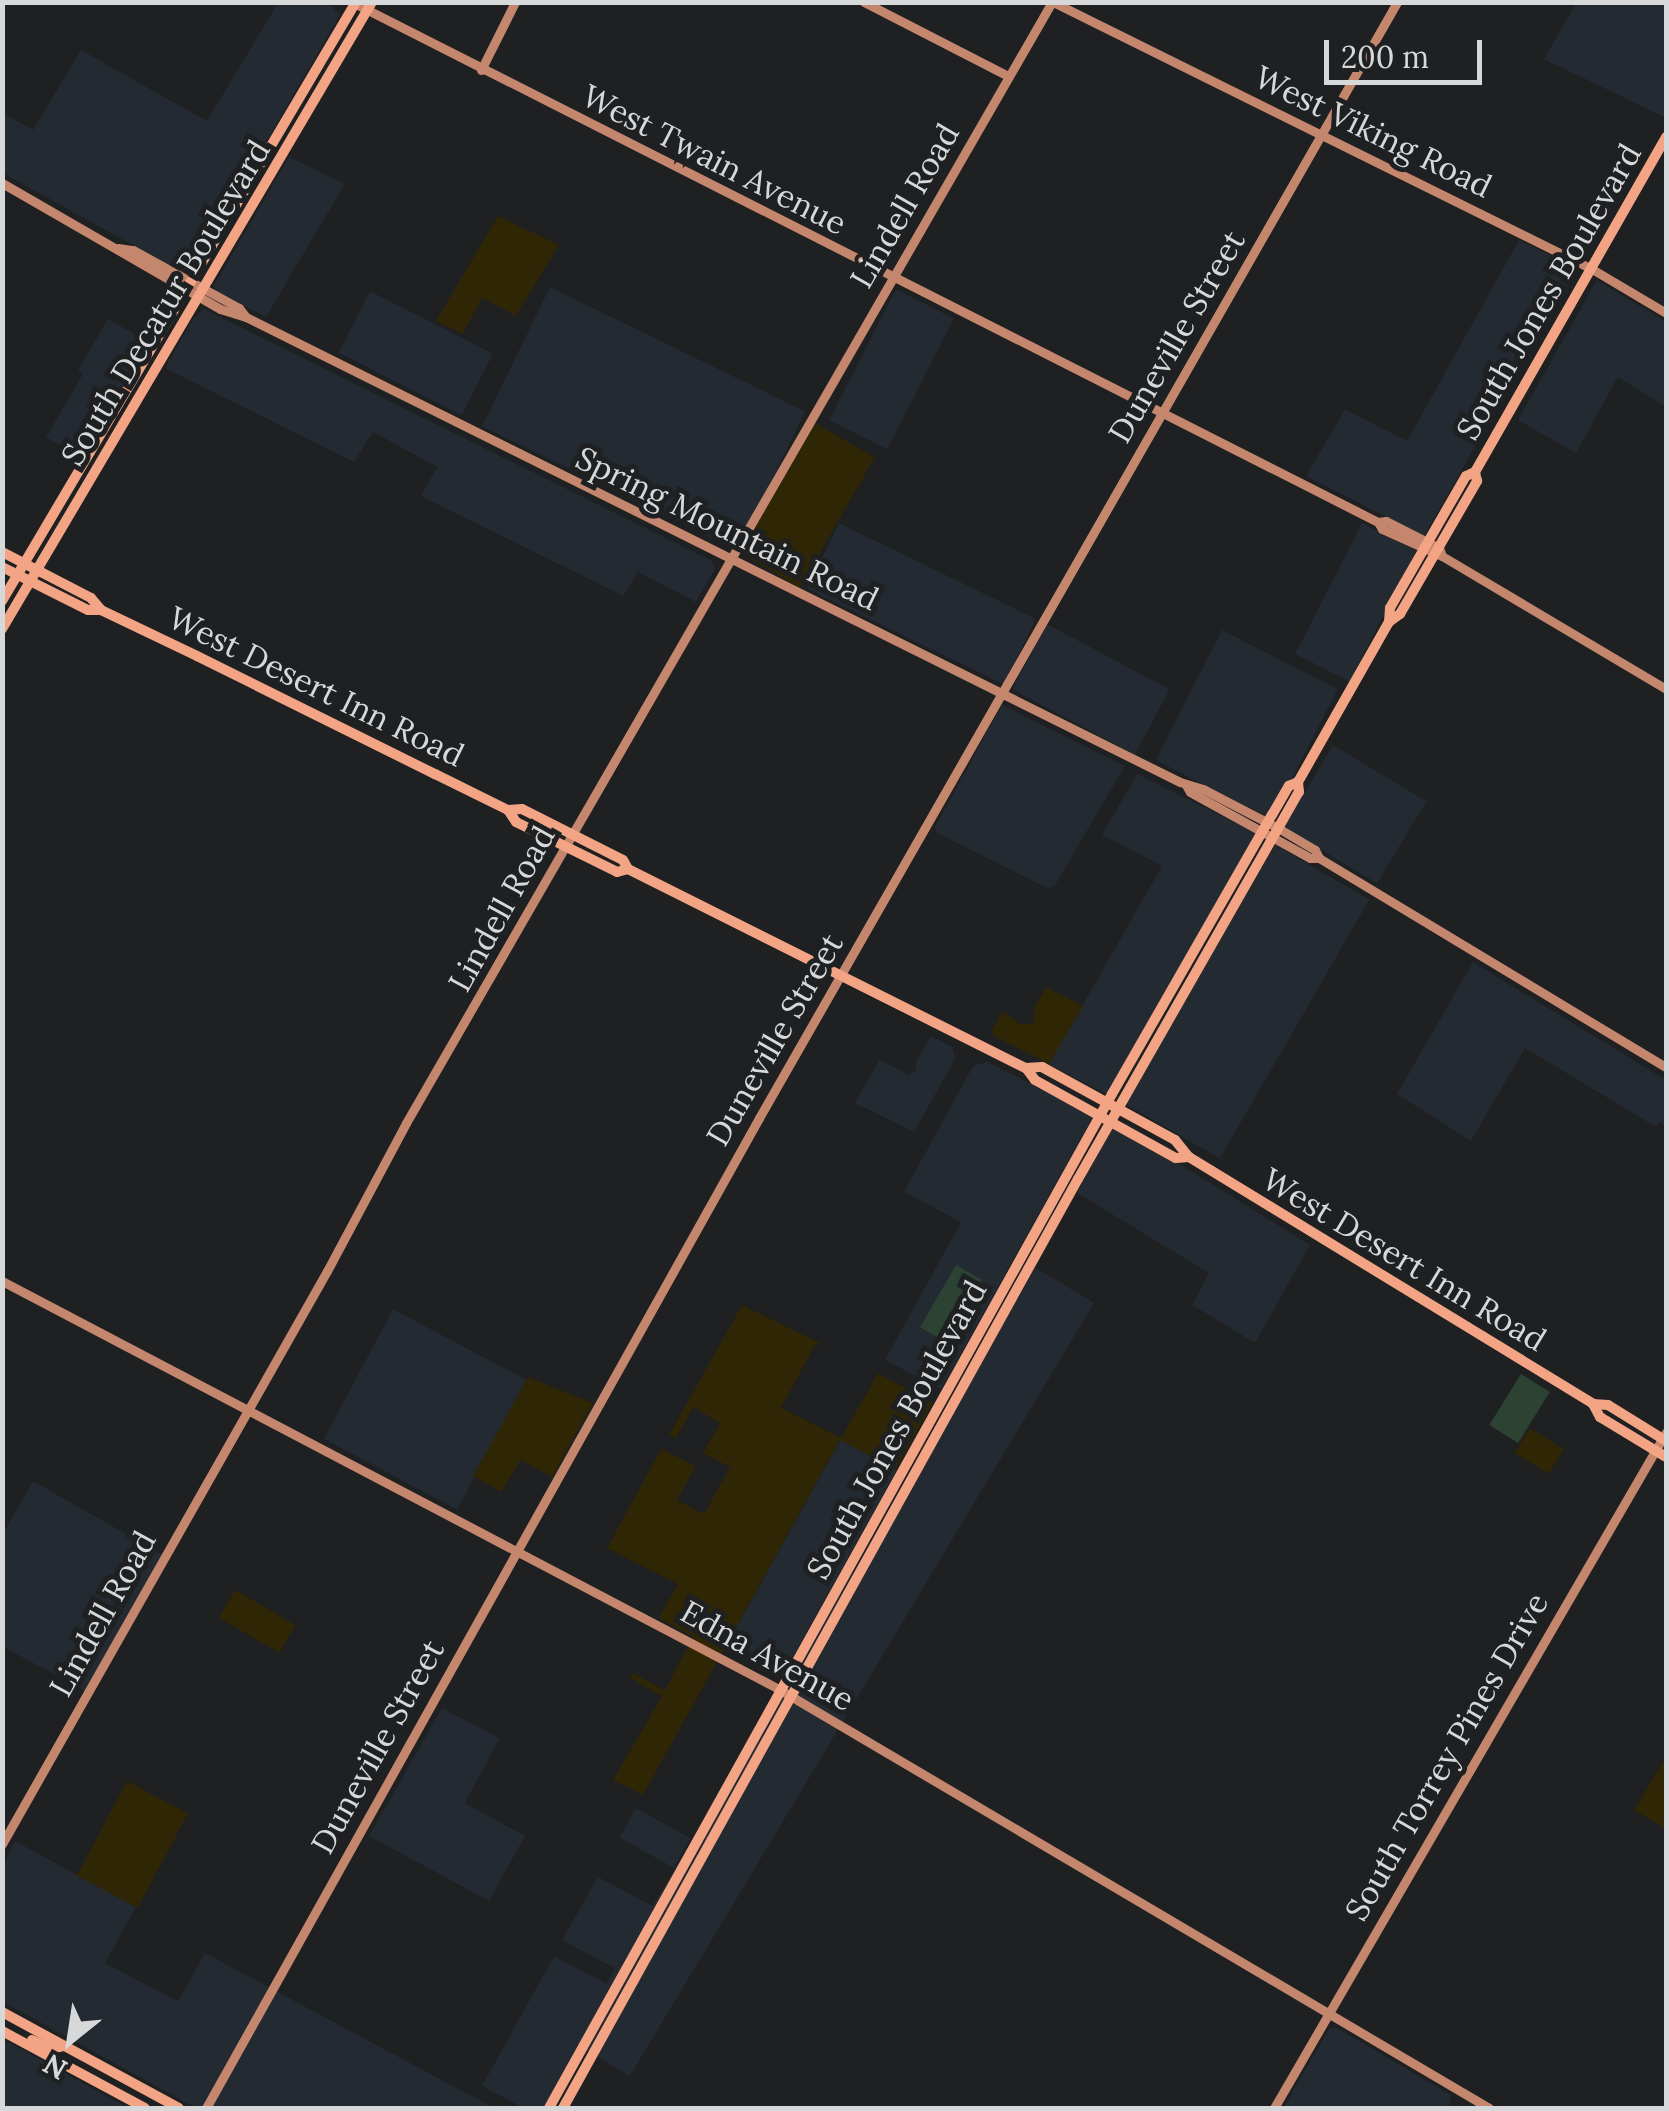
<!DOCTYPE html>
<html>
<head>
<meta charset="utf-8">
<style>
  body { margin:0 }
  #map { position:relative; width:1669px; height:2111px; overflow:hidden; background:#1e2022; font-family:Lora,serif }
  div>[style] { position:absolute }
  .built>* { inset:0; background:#242a31; transform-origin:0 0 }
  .green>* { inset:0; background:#2c4233; transform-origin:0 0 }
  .sand>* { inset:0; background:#2f2605; transform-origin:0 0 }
  .secondary>* { height:9px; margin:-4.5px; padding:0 4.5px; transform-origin:4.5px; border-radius:4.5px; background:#c4876e }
  .primary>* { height:10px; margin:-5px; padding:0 5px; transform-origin:5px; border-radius:5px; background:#f2a484 }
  span { translate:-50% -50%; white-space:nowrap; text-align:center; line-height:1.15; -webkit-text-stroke:10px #1e2022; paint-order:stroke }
  .street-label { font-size:32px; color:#d6d8d9 }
  .frame { position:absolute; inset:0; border:5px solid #d6d8d9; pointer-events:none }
  .north { position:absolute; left:20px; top:1991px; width:100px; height:100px; -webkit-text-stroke:8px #1e2022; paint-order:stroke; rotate:210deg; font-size:28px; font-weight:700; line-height:40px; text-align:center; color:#d6d8d9 }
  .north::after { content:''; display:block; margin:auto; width:35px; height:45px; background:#d6d8d9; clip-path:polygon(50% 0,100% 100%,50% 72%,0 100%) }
  .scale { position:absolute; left:1324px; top:40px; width:158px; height:45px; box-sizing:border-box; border:5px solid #d6d8d9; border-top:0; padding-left:12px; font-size:30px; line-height:35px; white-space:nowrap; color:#d6d8d9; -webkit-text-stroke:8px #1e2022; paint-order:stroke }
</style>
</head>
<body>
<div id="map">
  <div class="built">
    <div style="clip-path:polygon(1577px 2px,1666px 3px,1664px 117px,1544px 59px)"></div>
    <div style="clip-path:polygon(278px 3px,328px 3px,340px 15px,191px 271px,181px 272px,3px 173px,3px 113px,33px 130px,81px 50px,207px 121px)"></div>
    <div style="clip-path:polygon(289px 157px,345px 184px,266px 317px,216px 291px,214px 285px)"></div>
    <div style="clip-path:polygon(1519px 240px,1577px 268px,1424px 536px,1306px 476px,1345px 409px,1407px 441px)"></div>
    <div style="clip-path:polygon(1597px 280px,1666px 322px,1666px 407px,1618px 377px,1576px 453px,1518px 420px)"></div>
    <div style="left:550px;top:287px;width:284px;height:155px;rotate:26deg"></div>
    <div style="left:896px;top:289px;width:65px;height:147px;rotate:27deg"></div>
    <div style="left:370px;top:291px;width:138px;height:69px;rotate:27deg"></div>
    <div style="clip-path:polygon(204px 309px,712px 561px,715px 569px,696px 602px,638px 572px,623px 596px,421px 496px,437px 467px,373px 432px,354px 462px,165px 368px,193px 319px)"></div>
    <div style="clip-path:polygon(108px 319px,148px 342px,80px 457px,46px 437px,83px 374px,78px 370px)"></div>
    <div style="left:839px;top:523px;width:219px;height:73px;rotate:26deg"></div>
    <div style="left:1362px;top:523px;width:61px;height:147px;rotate:27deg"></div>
    <div style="left:1047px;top:624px;width:139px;height:74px;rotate:28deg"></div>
    <div style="left:1222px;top:630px;width:130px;height:146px;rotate:27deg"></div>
    <div style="clip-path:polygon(1002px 705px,1125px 766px,1054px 887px,1047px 888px,937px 833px,935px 827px)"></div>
    <div style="left:1333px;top:745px;width:109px;height:96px;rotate:31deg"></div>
    <div style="clip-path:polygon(1137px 774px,1256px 833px,1106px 1094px,1049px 1064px,1162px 866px,1102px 835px)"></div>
    <div style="left:1275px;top:845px;width:109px;height:299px;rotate:30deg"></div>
    <div style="clip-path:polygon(1473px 962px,1666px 1080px,1666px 1126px,1660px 1122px,1656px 1127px,1525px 1048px,1471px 1141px,1397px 1094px)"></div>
    <div style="clip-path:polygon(931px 1036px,952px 1047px,955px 1059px,914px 1132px,855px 1103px,879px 1060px,909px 1075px,917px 1070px,915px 1064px)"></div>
    <div style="clip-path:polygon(987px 1062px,1094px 1115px,941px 1389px,885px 1360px,961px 1222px,904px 1192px,973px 1066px)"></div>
    <div style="clip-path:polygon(1115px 1124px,1310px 1245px,1255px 1343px,1192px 1305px,1209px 1273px,1077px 1193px)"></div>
    <div style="left:1036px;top:1268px;width:68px;height:902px;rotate:31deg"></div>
    <div style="left:393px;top:1309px;width:151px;height:147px;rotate:28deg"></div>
    <div style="clip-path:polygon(841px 1439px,897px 1470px,784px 1673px,777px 1675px,725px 1648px)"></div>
    <div style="clip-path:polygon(33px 1481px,163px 1555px,88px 1692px,3px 1647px,3px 1534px)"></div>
    <div style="clip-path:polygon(442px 1708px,500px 1738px,465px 1803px,525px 1836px,489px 1901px,369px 1836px)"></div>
    <div style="left:636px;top:1808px;width:62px;height:34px;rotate:29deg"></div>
    <div style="clip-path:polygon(15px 1841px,136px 1907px,105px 1963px,178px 2001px,205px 1953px,494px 2108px,196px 2108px,3px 2002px,3px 1864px)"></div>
    <div style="clip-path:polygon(598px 1877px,655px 1907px,622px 1966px,614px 1968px,562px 1940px)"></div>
    <div style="clip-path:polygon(554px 1956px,611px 1986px,543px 2108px,523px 2108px,482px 2086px)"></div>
    <div style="clip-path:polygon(1337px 2028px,1451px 2095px,1449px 2108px,1283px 2108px,1329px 2029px)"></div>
    <div style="clip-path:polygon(3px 2039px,128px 2108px,3px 2108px)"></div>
  </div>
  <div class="green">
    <div style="left:956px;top:1265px;width:30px;height:72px;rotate:30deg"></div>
    <div style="left:1521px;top:1374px;width:34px;height:60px;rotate:32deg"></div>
  </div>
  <div class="sand">
    <div style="clip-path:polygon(498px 216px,559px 245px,516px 316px,482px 298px,463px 334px,436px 321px)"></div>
    <div style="left:815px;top:423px;width:69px;height:150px;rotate:30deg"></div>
    <div style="clip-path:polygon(1046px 987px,1083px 1006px,1049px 1064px,994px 1036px,992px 1030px,1002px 1011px,1020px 1024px,1033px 1024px,1034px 1009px)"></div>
    <div style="clip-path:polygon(742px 1305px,822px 1344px,815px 1345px,781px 1408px,841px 1438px,878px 1373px,933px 1403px,895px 1469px,840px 1440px,643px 1795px,613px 1780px,662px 1696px,630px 1678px,633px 1673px,665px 1690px,693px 1637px,659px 1618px,678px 1584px,607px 1548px,661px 1449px,696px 1466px,677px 1500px,704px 1514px,730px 1467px,703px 1453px,720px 1423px,693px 1407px,676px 1438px,669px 1435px)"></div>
    <div style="clip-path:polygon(528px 1377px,593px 1403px,552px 1477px,521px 1460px,501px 1492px,473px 1476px)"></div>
    <div style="left:1530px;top:1428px;width:40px;height:29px;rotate:32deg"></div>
    <div style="left:235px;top:1590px;width:70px;height:32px;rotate:30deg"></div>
    <div style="clip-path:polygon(1666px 1757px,1666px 1829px,1634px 1810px)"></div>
    <div style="left:127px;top:1781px;width:69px;height:107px;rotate:28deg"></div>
  </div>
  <div class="secondary">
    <div style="left:352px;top:2px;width:1150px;rotate:26.88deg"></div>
    <div style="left:1378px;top:522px;width:8px;rotate:60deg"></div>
    <div style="left:1382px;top:529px;width:66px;rotate:24.2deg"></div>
    <div style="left:1442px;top:556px;width:261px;rotate:30.7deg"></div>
    <div style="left:864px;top:2px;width:162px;rotate:27.2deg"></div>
    <div style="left:1053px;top:2px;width:602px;rotate:26.35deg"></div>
    <div style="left:1592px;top:269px;width:86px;rotate:30.7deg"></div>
    <div style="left:481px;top:70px;width:76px;rotate:-63.4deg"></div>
    <div style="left:2px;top:183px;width:252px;rotate:30deg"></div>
    <div style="left:220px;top:309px;width:27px;rotate:17deg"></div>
    <div style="left:246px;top:317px;width:1043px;rotate:26.47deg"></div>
    <div style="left:1180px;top:782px;width:24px;rotate:17deg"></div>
    <div style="left:1203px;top:789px;width:85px;rotate:27.5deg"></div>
    <div style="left:1278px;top:828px;width:43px;rotate:30.7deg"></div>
    <div style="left:1315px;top:850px;width:9px;rotate:63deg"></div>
    <div style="left:118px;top:248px;width:15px;rotate:8deg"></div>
    <div style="left:133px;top:250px;width:121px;rotate:28.7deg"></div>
    <div style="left:239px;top:308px;width:11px;rotate:52deg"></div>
    <div style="left:1378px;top:522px;width:8px;rotate:-7deg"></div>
    <div style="left:1386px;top:521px;width:59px;rotate:27deg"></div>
    <div style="left:1439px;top:548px;width:5px;rotate:68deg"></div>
    <div style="left:1186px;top:785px;width:8px;rotate:60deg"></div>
    <div style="left:1190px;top:792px;width:137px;rotate:28.8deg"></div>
    <div style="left:1310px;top:858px;width:9px"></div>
    <div style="left:1319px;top:858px;width:405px;rotate:31.1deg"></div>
    <div style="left:2px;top:1281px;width:875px;rotate:27.71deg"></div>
    <div style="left:777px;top:1688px;width:827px;rotate:30.54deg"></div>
    <div style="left:2px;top:1844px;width:659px;rotate:-60.44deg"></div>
    <div style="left:327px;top:1271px;width:168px;rotate:-61.9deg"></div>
    <div style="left:406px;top:1123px;width:1294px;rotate:-60.05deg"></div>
    <div style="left:206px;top:2108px;width:1134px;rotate:-60.81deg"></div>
    <div style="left:759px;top:1118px;width:1285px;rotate:-60.24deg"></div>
    <div style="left:1274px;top:2108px;width:781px;rotate:-59.89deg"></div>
  </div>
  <div class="primary">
    <div style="left:2px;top:552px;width:100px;rotate:27.3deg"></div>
    <div style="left:91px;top:598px;width:16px;rotate:50deg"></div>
    <div style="left:2px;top:567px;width:96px;rotate:26.6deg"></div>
    <div style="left:88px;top:610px;width:13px"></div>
    <div style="left:101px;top:610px;width:106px;rotate:25.6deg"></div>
    <div style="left:197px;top:656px;width:266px;rotate:26.4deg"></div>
    <div style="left:435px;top:774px;width:81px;rotate:26.3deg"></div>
    <div style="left:508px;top:810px;width:14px;rotate:56deg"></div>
    <div style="left:516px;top:822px;width:113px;rotate:26.3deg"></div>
    <div style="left:617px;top:872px;width:11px;rotate:-15deg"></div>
    <div style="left:2px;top:601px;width:696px;rotate:-59.42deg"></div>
    <div style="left:1389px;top:622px;width:14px;rotate:-36deg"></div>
    <div style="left:1400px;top:614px;width:154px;rotate:-59.9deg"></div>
    <div style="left:1477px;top:481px;width:9px;rotate:-103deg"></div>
    <div style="left:2px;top:629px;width:728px;rotate:-59.45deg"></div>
    <div style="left:508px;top:810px;width:14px;rotate:-4deg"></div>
    <div style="left:522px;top:809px;width:113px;rotate:26.8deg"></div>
    <div style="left:623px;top:860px;width:10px;rotate:61deg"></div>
    <div style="left:628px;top:869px;width:445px;rotate:26.6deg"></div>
    <div style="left:1026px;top:1068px;width:15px;rotate:53deg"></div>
    <div style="left:1035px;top:1080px;width:161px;rotate:29deg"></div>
    <div style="left:1176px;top:1158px;width:13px;rotate:-4deg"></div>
    <div style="left:1026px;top:1068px;width:16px;rotate:-4deg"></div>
    <div style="left:1042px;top:1067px;width:152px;rotate:28.8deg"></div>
    <div style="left:1175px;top:1140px;width:22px;rotate:51deg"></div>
    <div style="left:1189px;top:1157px;width:474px;rotate:31.4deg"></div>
    <div style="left:1593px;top:1404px;width:15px;rotate:62deg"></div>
    <div style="left:1600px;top:1417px;width:77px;rotate:31.2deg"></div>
    <div style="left:1593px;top:1404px;width:15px;rotate:4deg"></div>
    <div style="left:1608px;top:1405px;width:68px;rotate:31.8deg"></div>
    <div style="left:2px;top:2012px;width:201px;rotate:28.5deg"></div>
    <div style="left:2px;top:2031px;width:162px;rotate:28.3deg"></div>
    <div style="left:32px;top:2040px;width:22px;rotate:24deg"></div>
    <div style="left:52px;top:2049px;width:11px;rotate:-15deg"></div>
    <div style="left:549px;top:2108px;width:1160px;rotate:-60.96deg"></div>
    <div style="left:1112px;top:1094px;width:322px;rotate:-60.2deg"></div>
    <div style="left:1272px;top:815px;width:34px;rotate:-60deg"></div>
    <div style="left:1289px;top:786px;width:10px;rotate:-24deg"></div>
    <div style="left:1298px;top:782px;width:184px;rotate:-60.4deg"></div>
    <div style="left:1389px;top:622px;width:14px;rotate:-86deg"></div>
    <div style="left:1390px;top:608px;width:152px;rotate:-60.1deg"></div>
    <div style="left:1466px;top:476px;width:10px;rotate:-24deg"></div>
    <div style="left:1475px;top:472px;width:386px;rotate:-60.3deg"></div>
    <div style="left:563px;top:2108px;width:1062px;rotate:-61deg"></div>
    <div style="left:1078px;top:1179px;width:446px;rotate:-60.3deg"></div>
    <div style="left:1299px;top:792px;width:10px;rotate:-96deg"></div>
  </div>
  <div class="street-label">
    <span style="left:1373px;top:132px;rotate:26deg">West Viking Road</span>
    <span style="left:714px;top:160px;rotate:27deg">West Twain Avenue</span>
    <span style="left:905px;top:206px;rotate:-60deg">Lindell Road</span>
    <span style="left:1549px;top:292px;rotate:-60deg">South Jones Boulevard</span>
    <span style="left:166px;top:303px;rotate:-59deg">South Decatur Boulevard</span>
    <span style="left:1177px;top:337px;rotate:-60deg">Duneville Street</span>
    <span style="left:727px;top:529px;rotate:26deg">Spring Mountain Road</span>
    <span style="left:316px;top:687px;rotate:26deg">West Desert Inn Road</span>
    <span style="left:502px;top:909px;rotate:-61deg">Lindell Road</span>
    <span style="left:775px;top:1040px;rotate:-60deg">Duneville Street</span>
    <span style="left:1404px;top:1260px;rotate:31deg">West Desert Inn Road</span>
    <span style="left:897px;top:1430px;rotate:-61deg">South Jones Boulevard</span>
    <span style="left:103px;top:1614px;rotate:-61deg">Lindell Road</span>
    <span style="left:767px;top:1656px;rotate:29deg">Edna Avenue</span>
    <span style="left:378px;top:1747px;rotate:-61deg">Duneville Street</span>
    <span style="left:1447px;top:1757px;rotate:-60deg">South Torrey Pines Drive</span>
  </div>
  <div class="frame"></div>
  <div class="north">N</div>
  <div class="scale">200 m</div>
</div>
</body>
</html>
